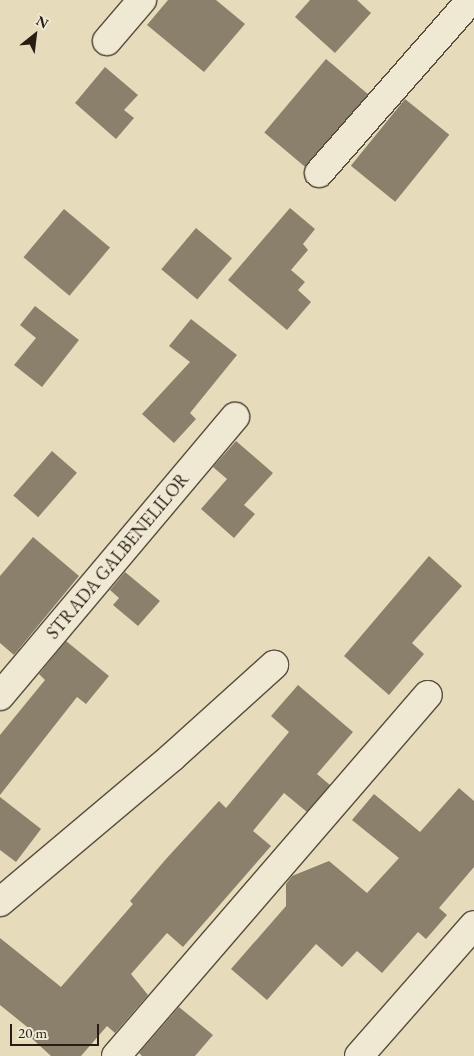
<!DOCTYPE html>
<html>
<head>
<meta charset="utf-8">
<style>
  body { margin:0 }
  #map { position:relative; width:474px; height:1056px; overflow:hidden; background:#e6dcbc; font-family:"EB Garamond",serif }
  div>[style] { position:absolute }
  .building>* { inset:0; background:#8b806b; transform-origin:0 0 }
  .roads { filter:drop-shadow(1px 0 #584d3d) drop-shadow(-1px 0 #584d3d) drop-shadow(0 1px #584d3d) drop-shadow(0 -1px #584d3d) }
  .minor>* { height:28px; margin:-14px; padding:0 14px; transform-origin:14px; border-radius:14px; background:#efe8d3 }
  span { translate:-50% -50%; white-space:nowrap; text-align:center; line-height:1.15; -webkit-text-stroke:5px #efe8d3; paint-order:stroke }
  .street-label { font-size:18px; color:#281d13 }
  .north { position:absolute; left:10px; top:10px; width:50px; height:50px; -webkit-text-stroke:4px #efe8d3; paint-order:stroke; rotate:29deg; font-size:14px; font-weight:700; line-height:20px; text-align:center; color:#281d13 }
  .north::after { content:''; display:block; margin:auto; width:18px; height:22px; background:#281d13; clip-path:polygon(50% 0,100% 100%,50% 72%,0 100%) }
  .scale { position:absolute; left:10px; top:1024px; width:89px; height:22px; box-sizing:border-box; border:2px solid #281d13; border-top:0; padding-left:6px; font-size:15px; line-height:18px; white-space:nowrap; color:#281d13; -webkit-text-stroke:4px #efe8d3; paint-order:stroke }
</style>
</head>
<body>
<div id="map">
  <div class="building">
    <div style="clip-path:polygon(168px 0,216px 0,245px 24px,204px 72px,147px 25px)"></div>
    <div style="clip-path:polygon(310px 0,357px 0,371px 13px,335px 53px,295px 17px)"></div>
    <div style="left:326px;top:59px;width:55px;height:96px;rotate:40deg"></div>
    <div style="clip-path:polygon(105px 67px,138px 95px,124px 110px,134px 118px,116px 139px,75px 103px)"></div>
    <div style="left:405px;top:99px;width:57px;height:86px;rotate:39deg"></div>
    <div style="clip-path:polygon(290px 208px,315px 229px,303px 244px,308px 250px,291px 270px,305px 282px,298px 290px,311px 302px,287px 330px,228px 280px)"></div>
    <div style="left:64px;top:209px;width:60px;height:63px;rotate:40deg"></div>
    <div style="left:196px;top:228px;width:47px;height:54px;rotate:40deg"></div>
    <div style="clip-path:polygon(35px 306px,79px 340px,42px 387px,14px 365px,36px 338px,20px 325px)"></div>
    <div style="clip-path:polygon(191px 319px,237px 355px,190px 413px,196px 419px,174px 443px,142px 414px,190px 362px,169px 346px)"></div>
    <div style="clip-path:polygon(236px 441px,273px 473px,244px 505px,255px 514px,234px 538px,201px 509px,227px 479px,213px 467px)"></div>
    <div style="left:52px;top:451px;width:33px;height:59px;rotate:41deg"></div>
    <div style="clip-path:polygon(33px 537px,79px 576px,14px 655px,0 643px,0 576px)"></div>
    <div style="clip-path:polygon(429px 556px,462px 586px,412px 643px,424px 654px,389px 695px,344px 656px)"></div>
    <div style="clip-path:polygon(125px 572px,160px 601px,138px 626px,113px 605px,119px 598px,110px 590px)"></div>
    <div style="clip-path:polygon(66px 641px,109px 676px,86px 704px,77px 697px,0 795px,0 735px,45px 680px,39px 674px)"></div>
    <div style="clip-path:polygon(298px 685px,353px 732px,317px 774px,330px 785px,307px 812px,284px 793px,253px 831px,271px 846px,183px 947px,167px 933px,131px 974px,148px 995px,115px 1033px,107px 1026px,81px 1056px,51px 1056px,27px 1034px,31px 1030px,0 1005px,0 938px,61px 987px,133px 904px,130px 901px,166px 859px,219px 801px,226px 808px,289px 732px,271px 716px)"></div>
    <div style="clip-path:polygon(459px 788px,474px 801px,474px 867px,439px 908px,447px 915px,426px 939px,418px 932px,382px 973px,357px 951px,342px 967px,316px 944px,267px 1000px,231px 969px,286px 906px,286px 884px,292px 876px,329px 861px,367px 893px,399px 858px,352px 820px,374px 794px,420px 832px)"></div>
    <div style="clip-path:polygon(0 797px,41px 829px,16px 862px,0 850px)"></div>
    <div style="clip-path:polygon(179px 1007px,213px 1035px,195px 1056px,142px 1056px,139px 1053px)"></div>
  </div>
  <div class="roads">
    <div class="minor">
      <div style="left:107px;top:41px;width:54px;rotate:-49.5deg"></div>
      <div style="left:319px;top:173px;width:230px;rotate:-48.7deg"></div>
      <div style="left:0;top:696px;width:365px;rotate:-49.9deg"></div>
      <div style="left:0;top:902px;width:224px;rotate:-40.1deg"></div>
      <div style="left:171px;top:758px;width:139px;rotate:-42.1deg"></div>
      <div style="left:116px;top:1056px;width:477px;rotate:-49.2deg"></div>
      <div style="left:359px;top:1056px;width:174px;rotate:-48.7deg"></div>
    </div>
  </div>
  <div class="street-label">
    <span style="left:118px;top:556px;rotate:-50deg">STRADA GALBENELILOR</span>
  </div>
  <div class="north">N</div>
  <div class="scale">20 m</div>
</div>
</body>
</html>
